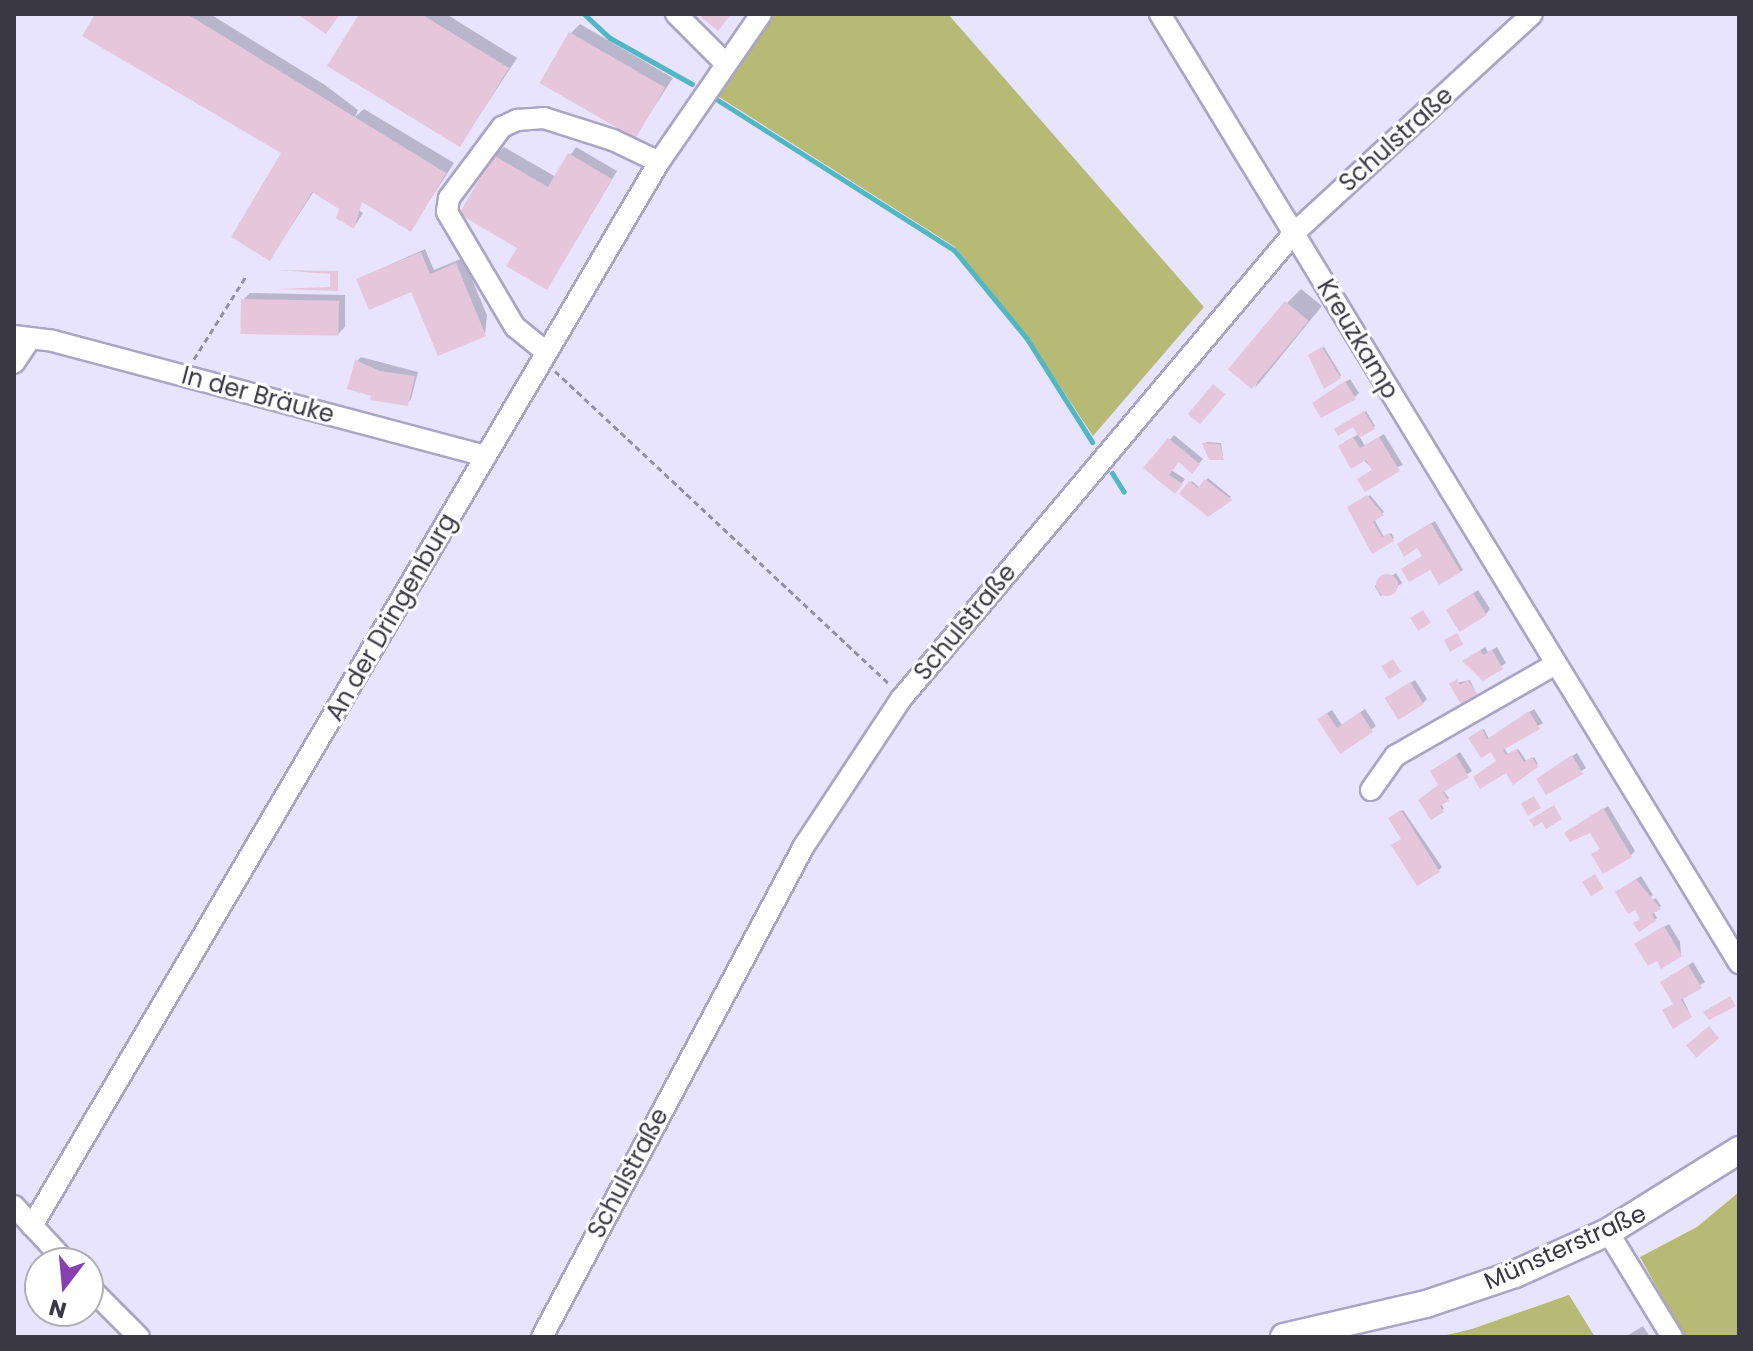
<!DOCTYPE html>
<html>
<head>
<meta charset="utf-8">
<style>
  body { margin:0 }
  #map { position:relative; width:1753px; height:1351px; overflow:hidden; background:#e8e4fe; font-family:Poppins,sans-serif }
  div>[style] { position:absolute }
  .green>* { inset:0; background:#b6ba74 }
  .shadow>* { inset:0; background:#0003; transform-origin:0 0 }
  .stream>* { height:5px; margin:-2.5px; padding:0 2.5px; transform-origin:2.5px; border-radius:2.5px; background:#50b7c3 }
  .building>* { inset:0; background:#e6c6da; transform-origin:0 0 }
  .round { border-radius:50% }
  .path>* { height:3px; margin-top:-1.5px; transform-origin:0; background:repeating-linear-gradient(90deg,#9390a4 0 6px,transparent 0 10px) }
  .roads { filter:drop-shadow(2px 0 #aaa5c4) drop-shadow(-2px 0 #aaa5c4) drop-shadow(0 2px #aaa5c4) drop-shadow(0 -2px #aaa5c4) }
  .minor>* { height:20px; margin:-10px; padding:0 10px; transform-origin:10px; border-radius:10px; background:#fff }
  .major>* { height:26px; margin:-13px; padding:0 13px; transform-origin:13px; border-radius:13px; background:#fff }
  span { translate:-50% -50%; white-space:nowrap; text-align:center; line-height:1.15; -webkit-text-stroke:6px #fff; paint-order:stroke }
  .street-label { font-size:24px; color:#3a3845 }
  .frame { position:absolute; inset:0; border:16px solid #3a3845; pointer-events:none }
  .north { position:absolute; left:24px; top:1247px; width:80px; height:80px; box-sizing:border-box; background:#fff; border:2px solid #b0afb5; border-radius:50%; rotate:196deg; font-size:22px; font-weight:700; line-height:32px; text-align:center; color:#3a3845 }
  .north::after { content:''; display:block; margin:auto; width:28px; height:36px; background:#873fb2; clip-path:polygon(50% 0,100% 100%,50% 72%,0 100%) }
</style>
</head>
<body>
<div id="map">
  <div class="green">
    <div style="clip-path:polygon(775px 14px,948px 14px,1204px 307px,1093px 436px,1030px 341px,955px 247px,716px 95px)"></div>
    <div style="clip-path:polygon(1739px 1192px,1739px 1337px,1684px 1337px,1640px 1257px,1697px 1227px)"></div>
    <div style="clip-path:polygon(1569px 1295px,1595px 1337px,1438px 1337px,1472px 1329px)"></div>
  </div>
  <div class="shadow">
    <div style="clip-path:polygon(98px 14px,210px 14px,325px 85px,358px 110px,355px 117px,364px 109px,454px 163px,411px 229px,363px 200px,357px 209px,363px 213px,354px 227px,348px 203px,314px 191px,270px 259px,284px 153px)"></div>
    <div style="clip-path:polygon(361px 14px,446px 14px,517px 58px,460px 145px)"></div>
    <div style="clip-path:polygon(580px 24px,673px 78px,635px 136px,570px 34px)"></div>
    <div style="clip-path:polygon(504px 147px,556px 177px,576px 147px,617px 171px,561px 266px,536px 262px,494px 156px)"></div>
    <div style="clip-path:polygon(425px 249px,434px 270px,463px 258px,487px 315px,485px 334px,412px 290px,358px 279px)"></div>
    <div style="clip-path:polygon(1301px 289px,1322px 306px,1255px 388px,1287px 303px)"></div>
    <div style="clip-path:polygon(250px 293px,345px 295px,345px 327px,338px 334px,243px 300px)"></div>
    <div style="clip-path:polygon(1324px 347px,1341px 375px,1340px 377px,1312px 354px)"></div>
    <div style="clip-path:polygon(361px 357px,418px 372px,411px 399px,407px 404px,357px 361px)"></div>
    <div style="clip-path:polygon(1350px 379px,1359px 393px,1355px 397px,1319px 399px)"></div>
    <div style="clip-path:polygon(1366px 411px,1375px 426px,1359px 436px,1365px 446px,1384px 434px,1403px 465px,1359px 479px,1373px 469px,1344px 442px,1359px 434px,1353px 425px,1338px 428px)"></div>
    <div style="clip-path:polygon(1174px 435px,1203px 459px,1192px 471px,1180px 459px,1171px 470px,1185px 479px,1175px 492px,1146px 468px)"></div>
    <div style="clip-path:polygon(1221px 443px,1223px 458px,1204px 449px,1206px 442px)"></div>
    <div style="clip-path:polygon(1208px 478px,1231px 497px,1208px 514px,1182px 494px,1192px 481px,1200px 488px)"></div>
    <div style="clip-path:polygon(1370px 495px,1384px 512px,1374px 519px,1384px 537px,1391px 533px,1394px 538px,1373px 551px,1351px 506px)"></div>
    <div style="clip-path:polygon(1435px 521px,1463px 570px,1440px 583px,1418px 545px,1403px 540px)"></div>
    <div style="left:1396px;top:573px;width:12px;height:25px;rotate:59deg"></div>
    <div style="clip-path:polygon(1478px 590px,1490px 609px,1486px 614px,1449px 610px)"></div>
    <div style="clip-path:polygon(1485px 647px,1488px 652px,1497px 647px,1506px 663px,1484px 678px,1465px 661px)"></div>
    <div style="clip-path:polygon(1415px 680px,1427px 699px,1423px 703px,1392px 694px)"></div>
    <div style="clip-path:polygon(1470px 680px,1476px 693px,1452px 684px)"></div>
    <div style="clip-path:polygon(1365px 709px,1376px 726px,1340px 751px,1324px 715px,1332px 710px,1342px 725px)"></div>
    <div style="clip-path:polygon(1534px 709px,1543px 723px,1504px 747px,1508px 755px,1518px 749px,1527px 762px,1534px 757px,1538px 764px,1514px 782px,1491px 749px,1472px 736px,1484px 729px,1489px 739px)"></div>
    <div style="clip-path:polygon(1460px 752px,1472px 771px,1443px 790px,1449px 798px,1441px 803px,1444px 809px,1431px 817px,1441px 785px,1432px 771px)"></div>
    <div style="clip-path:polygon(1577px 753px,1586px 768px,1547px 792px,1543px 775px)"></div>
    <div style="clip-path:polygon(1608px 806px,1635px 851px,1631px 855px,1598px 850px,1602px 848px,1591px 830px,1571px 829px)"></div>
    <div style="clip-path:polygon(1403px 810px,1442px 867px,1438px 871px,1392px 817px)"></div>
    <div style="clip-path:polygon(1641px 876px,1653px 895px,1644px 904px,1656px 898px,1661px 906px,1653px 911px,1657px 918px,1639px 929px,1643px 918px,1621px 889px)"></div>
    <div style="clip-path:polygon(1669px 924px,1680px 942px,1681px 954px,1665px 955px,1641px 940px)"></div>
    <div style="clip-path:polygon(1693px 962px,1705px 982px,1682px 997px,1691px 1016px,1662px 982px)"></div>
    <div style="clip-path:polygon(1643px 1326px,1650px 1337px,1625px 1337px)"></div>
  </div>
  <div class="stream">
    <div style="left:584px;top:14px;width:35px;rotate:43deg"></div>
    <div style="left:610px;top:38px;width:94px;rotate:29.3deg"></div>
    <div style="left:716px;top:99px;width:282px;rotate:32.4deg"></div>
    <div style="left:954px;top:250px;width:115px;rotate:50.6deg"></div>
    <div style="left:1027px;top:339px;width:122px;rotate:57.7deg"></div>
    <div style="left:1112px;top:473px;width:22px;rotate:58deg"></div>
  </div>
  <div class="building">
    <div style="clip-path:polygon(95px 14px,187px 14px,446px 173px,411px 232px,362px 202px,354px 229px,336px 218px,339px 209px,312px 192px,270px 261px,231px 237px,281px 153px,82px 36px)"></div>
    <div style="clip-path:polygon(297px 14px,340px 14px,326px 34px)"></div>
    <div style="clip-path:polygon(359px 14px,421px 14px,509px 68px,460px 147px,327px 66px)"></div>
    <div style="clip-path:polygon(704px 14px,731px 14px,718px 31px,701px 17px)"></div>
    <div style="left:569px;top:32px;width:111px;height:59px;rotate:30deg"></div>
    <div style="clip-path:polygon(568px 153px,612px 179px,547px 290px,506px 266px,517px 248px,459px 214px,493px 155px,548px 187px)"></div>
    <div style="clip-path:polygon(421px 252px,430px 274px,456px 263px,486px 336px,438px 356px,411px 292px,369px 310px,356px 279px)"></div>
    <div style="clip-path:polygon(278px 270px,338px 271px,338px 291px,278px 289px,330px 287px,330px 274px)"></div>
    <div style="left:241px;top:299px;width:98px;height:35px;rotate:1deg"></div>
    <div style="left:1285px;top:301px;width:31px;height:89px;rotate:40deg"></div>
    <div style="clip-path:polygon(1322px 347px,1341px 378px,1324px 389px,1308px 355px)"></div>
    <div style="clip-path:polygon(355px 360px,380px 371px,415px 376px,408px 406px,370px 400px,371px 396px,347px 389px)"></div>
    <div style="clip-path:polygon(1345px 381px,1356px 399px,1321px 418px,1312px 403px)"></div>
    <div style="left:1213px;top:384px;width:16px;height:39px;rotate:40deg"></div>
    <div style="clip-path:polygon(1364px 411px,1375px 429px,1359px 438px,1353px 427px,1338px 436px,1334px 429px)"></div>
    <div style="clip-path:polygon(1353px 437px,1360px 448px,1379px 437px,1400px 471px,1365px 492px,1357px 479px,1372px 470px,1366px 460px,1351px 469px,1338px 446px)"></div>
    <div style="clip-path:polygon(1168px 438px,1200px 464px,1192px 474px,1179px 462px,1169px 475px,1183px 484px,1175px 494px,1143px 468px)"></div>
    <div style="clip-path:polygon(1202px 443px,1220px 444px,1224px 460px,1209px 460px)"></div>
    <div style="clip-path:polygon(1205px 479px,1232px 500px,1208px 517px,1179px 494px,1189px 481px,1198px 488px)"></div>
    <div style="clip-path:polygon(1367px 495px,1384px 515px,1373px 522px,1382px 537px,1389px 533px,1394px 541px,1372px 554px,1347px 507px)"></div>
    <div style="clip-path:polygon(1431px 523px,1461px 572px,1439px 585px,1430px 570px,1409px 582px,1401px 569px,1422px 556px,1417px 548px,1404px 557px,1397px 544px)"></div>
    <div class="round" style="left:1376px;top:574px;width:22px;height:22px"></div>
    <div style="left:1473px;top:593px;width:26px;height:32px;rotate:58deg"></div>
    <div style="left:1423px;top:610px;width:15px;height:15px;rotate:58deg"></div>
    <div style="left:1457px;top:633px;width:13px;height:15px;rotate:61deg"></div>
    <div style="clip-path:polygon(1480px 650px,1483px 655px,1492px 650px,1503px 669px,1483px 681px,1462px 661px)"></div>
    <div style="left:1393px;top:659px;width:15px;height:14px;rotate:58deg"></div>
    <div style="clip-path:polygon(1457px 679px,1460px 685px,1468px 680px,1477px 694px,1461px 704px,1449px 684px)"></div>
    <div style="left:1410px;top:682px;width:26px;height:30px;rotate:58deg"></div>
    <div style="clip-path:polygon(1529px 711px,1540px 729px,1503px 750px,1506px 755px,1516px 749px,1524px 762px,1532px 757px,1538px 767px,1513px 785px,1506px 773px,1480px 789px,1473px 777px,1496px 761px,1491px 752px,1481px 758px,1468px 738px,1482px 729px,1487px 739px)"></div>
    <div style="clip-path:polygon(1360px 712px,1373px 732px,1340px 754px,1317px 719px,1327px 713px,1337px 728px)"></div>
    <div style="clip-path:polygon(1456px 755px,1469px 777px,1443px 792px,1449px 801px,1440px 806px,1444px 812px,1431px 820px,1418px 800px,1438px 785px,1430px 771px)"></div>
    <div style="clip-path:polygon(1572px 755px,1583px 774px,1546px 795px,1536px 779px)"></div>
    <div style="left:1534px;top:796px;width:14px;height:15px;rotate:60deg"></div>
    <div style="clip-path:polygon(1554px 805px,1562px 819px,1546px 829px,1542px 822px,1534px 827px,1529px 820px)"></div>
    <div style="clip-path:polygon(1603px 808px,1632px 857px,1603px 874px,1591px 854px,1600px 849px,1590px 833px,1570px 842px,1564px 833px)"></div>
    <div style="clip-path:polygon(1401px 810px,1440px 872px,1417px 886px,1391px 845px,1401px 839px,1388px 818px)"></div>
    <div style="left:1595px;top:874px;width:17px;height:15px;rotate:59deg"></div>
    <div style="clip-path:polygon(1636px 879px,1661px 909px,1652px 914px,1656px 921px,1639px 932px,1633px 923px,1640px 919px,1635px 910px,1628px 914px,1615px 892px)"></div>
    <div style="clip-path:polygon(1664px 926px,1682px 956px,1661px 969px,1657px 961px,1648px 966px,1634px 944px)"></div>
    <div style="clip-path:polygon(1688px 965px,1702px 988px,1681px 1000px,1692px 1017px,1673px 1029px,1662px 1010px,1673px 1004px,1660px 982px)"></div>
    <div style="clip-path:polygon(1730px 996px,1736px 1006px,1709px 1020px,1703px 1012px)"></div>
    <div style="left:1709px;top:1026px;width:16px;height:30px;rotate:50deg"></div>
  </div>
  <div class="path">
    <div style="left:194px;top:359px;width:98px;rotate:-57.9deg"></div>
    <div style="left:555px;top:371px;width:456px;rotate:43.1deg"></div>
  </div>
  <div class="roads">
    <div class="minor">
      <div style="left:676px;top:14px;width:68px;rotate:45deg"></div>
      <div style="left:1160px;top:14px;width:1112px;rotate:58.61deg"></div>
      <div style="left:14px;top:336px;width:39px;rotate:7deg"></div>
      <div style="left:53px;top:341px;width:448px;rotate:14.9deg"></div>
      <div style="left:546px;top:352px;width:40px;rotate:-141deg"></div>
      <div style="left:515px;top:327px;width:134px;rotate:-120.6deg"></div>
      <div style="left:447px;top:212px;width:14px;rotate:-82deg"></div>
      <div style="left:449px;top:198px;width:89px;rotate:-53.3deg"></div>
      <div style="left:502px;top:127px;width:17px;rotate:-25deg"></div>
      <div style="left:517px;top:120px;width:27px;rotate:-4deg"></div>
      <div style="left:544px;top:118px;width:72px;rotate:17.7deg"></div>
      <div style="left:613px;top:140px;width:51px;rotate:25.6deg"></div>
      <div style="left:14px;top:363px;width:29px;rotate:-56deg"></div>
      <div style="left:1371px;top:790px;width:42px;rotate:-54.8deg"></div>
      <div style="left:1395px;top:756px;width:183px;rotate:-29.8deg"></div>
      <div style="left:14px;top:1206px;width:78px;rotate:47.1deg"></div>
      <div style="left:32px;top:1226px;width:1235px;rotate:-59.49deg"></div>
      <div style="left:659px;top:162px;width:180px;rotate:-55.4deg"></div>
      <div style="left:1608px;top:1232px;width:123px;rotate:58.6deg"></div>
      <div style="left:88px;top:1286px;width:72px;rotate:45deg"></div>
      <div style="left:542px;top:1337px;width:557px;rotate:-61.92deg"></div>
      <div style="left:804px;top:846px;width:176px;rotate:-56.6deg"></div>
      <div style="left:901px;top:699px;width:610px;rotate:-49.86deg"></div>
      <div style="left:1294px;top:233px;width:323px;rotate:-42.6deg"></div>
    </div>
    <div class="major">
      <div style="left:1284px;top:1337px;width:146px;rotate:-13.1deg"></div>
      <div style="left:1426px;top:1304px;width:94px;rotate:-18.6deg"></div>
      <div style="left:1515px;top:1274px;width:102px;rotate:-24.3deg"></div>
      <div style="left:1608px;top:1232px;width:155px;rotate:-32deg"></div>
    </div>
  </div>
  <div class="street-label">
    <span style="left:1396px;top:139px;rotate:-42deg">Schulstraße</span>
    <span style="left:1358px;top:339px;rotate:59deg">Kreuzkamp</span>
    <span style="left:258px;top:395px;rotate:15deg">In der Bräuke</span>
    <span style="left:391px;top:617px;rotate:-60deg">An der Dringenburg</span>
    <span style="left:965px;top:622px;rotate:-50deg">Schulstraße</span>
    <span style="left:628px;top:1173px;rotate:-62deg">Schulstraße</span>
    <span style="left:1565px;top:1247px;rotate:-24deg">Münsterstraße</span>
  </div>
  <div class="frame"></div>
  <div class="north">N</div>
</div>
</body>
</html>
